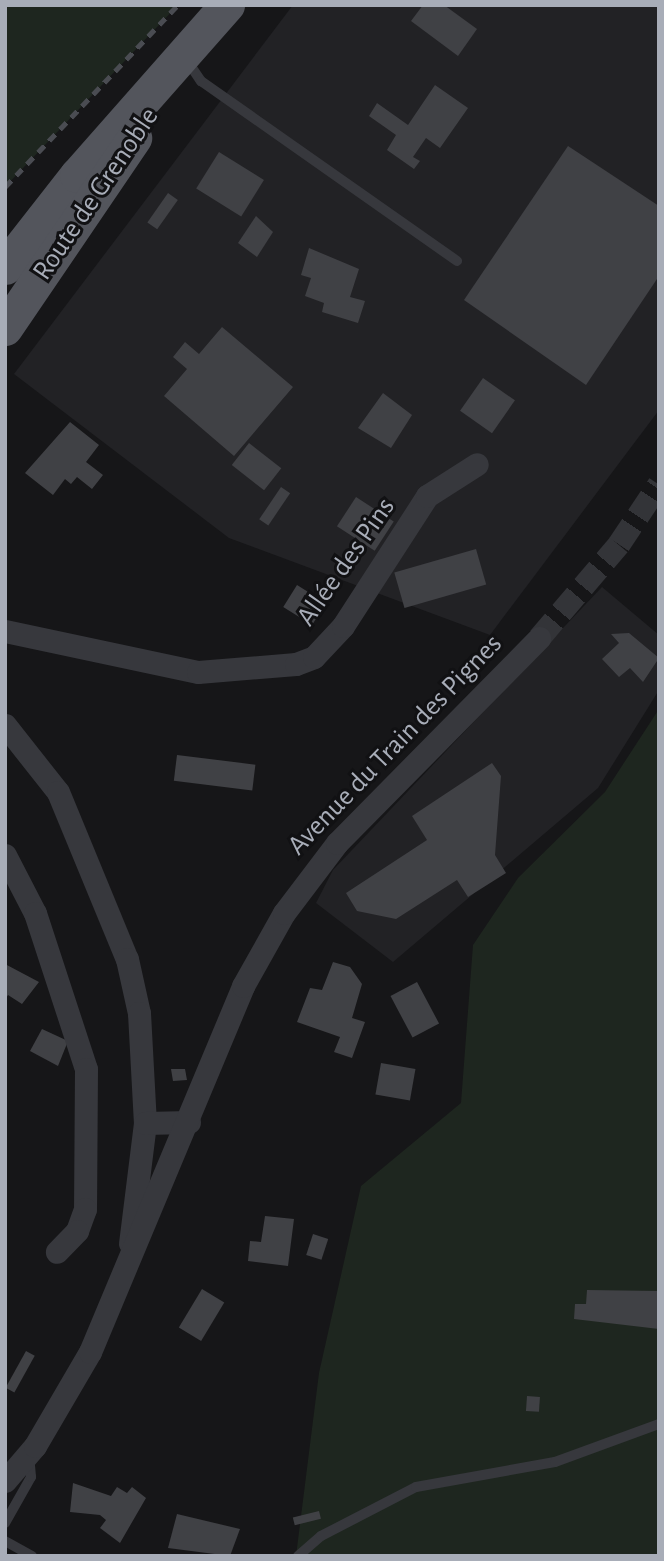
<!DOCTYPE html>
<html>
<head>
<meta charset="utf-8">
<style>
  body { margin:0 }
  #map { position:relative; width:664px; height:1561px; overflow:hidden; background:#161618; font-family:"Alegreya Sans",sans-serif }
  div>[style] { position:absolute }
  .built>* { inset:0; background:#222225 }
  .green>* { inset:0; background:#1e261f }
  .building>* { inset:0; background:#404145; transform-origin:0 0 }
  .street-tunnel>* { height:23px; margin-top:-11.5px; transform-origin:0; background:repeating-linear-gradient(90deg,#333438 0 23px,transparent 0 34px) }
  .lane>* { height:10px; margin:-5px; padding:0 5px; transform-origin:5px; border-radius:5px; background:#37383d }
  .street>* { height:23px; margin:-11.5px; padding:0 11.5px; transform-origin:11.5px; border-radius:11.5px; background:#37383d }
  .primary>* { height:35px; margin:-17.5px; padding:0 17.5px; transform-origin:17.5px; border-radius:17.5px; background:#53555c }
  .rail>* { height:5px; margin-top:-2.5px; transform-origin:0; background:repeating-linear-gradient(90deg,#4a4c52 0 9px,transparent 0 16px) }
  span { translate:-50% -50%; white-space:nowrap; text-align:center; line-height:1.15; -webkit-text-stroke:6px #111113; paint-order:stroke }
  .street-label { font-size:28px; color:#a8adb8 }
  .frame { position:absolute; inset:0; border:7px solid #a8adb8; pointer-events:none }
</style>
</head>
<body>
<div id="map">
  <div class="built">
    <div style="clip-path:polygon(293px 5px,659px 5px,659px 410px,490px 635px,229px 538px,14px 374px)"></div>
    <div style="clip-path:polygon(602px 587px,659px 635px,659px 690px,598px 788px,393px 962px,316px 903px,333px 870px)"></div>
  </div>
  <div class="green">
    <div style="clip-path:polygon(5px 5px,178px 5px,5px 187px)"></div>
    <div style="clip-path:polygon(659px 709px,659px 1556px,296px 1556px,319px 1373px,361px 1186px,461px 1103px,473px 945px,518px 878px,605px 792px)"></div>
  </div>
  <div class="building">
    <div style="clip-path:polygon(423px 5px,444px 5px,477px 29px,458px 56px,411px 21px)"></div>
    <div style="clip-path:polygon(435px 85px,468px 108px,440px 148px,426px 138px,413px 157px,420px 161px,414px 169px,387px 150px,396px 135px,369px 116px,377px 103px,408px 125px)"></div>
    <div style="clip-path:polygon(568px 146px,659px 206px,659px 276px,586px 385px,464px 300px)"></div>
    <div style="left:219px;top:152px;width:53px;height:43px;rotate:32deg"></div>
    <div style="left:168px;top:193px;width:12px;height:36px;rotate:35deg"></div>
    <div style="clip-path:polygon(256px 216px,273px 232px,257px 257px,238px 243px)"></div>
    <div style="clip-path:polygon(309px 248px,359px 269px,350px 297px,365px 301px,358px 323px,322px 312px,324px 303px,305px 296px,311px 278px,301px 275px)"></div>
    <div style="clip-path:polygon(222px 327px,293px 387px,234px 456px,164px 396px,187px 369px,173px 357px,185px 342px,199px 354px)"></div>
    <div style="left:483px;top:378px;width:39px;height:40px;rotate:35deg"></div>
    <div style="clip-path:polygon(383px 393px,412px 415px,391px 448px,358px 428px)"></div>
    <div style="clip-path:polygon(70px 422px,99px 445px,86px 462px,103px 475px,92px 489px,77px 477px,71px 484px,65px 479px,53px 495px,25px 473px)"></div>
    <div style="left:249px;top:443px;width:41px;height:28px;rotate:38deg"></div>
    <div style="left:281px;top:487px;width:11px;height:39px;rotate:34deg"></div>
    <div style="left:356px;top:497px;width:45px;height:35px;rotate:33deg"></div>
    <div style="left:476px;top:549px;width:37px;height:85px;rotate:74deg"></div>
    <div style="left:297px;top:585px;width:34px;height:26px;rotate:32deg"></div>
    <div style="clip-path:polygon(629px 633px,659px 658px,643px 682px,630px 668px,619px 677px,602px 659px,619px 643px,611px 634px)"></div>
    <div style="left:177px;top:755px;width:79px;height:26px;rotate:7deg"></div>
    <div style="clip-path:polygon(492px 763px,501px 776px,495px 855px,506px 873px,468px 897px,457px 880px,396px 919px,357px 911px,346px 893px,427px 840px,412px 816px)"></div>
    <div style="clip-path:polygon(333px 962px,350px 967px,362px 984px,352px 1018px,365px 1022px,352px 1058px,334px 1052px,340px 1037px,297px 1022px,310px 988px,322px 990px)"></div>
    <div style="clip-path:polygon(5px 964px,39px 982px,22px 1004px,8px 995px,5px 1000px)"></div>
    <div style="left:417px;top:982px;width:47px;height:30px;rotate:62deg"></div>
    <div style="clip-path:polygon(42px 1029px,68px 1041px,58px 1066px,30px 1051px)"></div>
    <div style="left:381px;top:1063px;width:35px;height:32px;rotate:10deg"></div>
    <div style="clip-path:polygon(171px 1069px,185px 1069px,187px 1080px,173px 1081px)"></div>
    <div style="clip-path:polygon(265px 1216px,294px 1219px,288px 1266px,248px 1261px,250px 1241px,261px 1242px)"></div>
    <div style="left:313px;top:1234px;width:16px;height:22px;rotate:18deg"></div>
    <div style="left:202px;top:1289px;width:26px;height:45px;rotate:31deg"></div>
    <div style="clip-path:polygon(587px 1290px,659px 1291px,659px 1329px,574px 1319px,575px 1304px,586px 1304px)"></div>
    <div style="left:26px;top:1351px;width:10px;height:42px;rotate:29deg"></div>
    <div style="left:527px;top:1396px;width:13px;height:15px;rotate:4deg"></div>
    <div style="clip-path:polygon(73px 1483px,111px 1496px,117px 1487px,127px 1493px,132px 1487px,146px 1498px,120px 1543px,100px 1528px,106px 1520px,100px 1515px,70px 1512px)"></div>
    <div style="left:319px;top:1511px;width:8px;height:27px;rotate:76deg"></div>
    <div style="clip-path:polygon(177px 1514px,240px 1529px,230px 1556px,168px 1548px)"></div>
  </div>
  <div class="street-tunnel">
    <div style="left:539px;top:638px;width:123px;rotate:-49.6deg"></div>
    <div style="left:619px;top:544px;width:72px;rotate:-56.3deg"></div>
  </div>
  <div class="lane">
    <div style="left:186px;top:59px;width:27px;rotate:56deg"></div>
    <div style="left:201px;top:81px;width:313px;rotate:35.1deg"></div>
    <div style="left:5px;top:1523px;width:53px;rotate:-60.5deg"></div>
    <div style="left:31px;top:1477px;width:21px;rotate:-95deg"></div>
    <div style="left:5px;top:1541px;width:31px;rotate:29deg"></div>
    <div style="left:298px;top:1556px;width:30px;rotate:-41deg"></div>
    <div style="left:321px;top:1536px;width:107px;rotate:-27.3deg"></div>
    <div style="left:416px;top:1487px;width:141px;rotate:-10.2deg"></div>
    <div style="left:555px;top:1462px;width:111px;rotate:-20.1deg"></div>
  </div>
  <div class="street">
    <div style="left:5px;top:631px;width:197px;rotate:12deg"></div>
    <div style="left:198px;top:672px;width:98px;rotate:-4.7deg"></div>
    <div style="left:296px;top:664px;width:19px;rotate:-21deg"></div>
    <div style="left:314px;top:657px;width:42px;rotate:-46.9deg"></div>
    <div style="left:343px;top:626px;width:155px;rotate:-57.1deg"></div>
    <div style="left:427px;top:496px;width:59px;rotate:-32.6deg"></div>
    <div style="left:5px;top:725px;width:85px;rotate:51.7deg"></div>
    <div style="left:58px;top:792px;width:181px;rotate:67.6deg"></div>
    <div style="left:127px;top:959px;width:55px;rotate:77.5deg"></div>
    <div style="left:139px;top:1013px;width:110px;rotate:86.9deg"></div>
    <div style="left:145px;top:1123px;width:121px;rotate:97.1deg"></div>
    <div style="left:5px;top:855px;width:65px;rotate:62.7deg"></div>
    <div style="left:35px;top:913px;width:164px;rotate:71.9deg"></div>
    <div style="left:86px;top:1069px;width:140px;rotate:90.4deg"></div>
    <div style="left:85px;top:1209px;width:23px;rotate:110deg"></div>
    <div style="left:77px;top:1231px;width:29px;rotate:134deg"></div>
    <div style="left:145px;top:1123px;width:44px;rotate:-1.3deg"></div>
    <div style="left:5px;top:1481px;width:46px;rotate:-49.4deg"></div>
    <div style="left:35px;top:1446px;width:109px;rotate:-59.7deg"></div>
    <div style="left:90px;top:1352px;width:397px;rotate:-67.3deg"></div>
    <div style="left:243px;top:986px;width:84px;rotate:-60.7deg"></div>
    <div style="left:284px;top:913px;width:88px;rotate:-52.9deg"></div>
    <div style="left:337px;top:843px;width:288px;rotate:-45.4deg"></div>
  </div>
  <div class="primary">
    <div style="left:5px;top:267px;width:117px;rotate:-52deg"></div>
    <div style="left:77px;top:175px;width:227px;rotate:-48.6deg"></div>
    <div style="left:5px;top:328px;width:230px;rotate:-55.8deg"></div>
  </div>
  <div class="rail">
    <div style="left:5px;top:187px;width:251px;rotate:-46.5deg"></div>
  </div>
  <div class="street-label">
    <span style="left:96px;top:194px;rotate:-56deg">Route de Grenoble</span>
    <span style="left:346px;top:562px;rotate:-55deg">Allée des Pins</span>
    <span style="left:395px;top:745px;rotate:-46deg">Avenue du Train des Pignes</span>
  </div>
  <div class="frame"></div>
</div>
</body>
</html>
